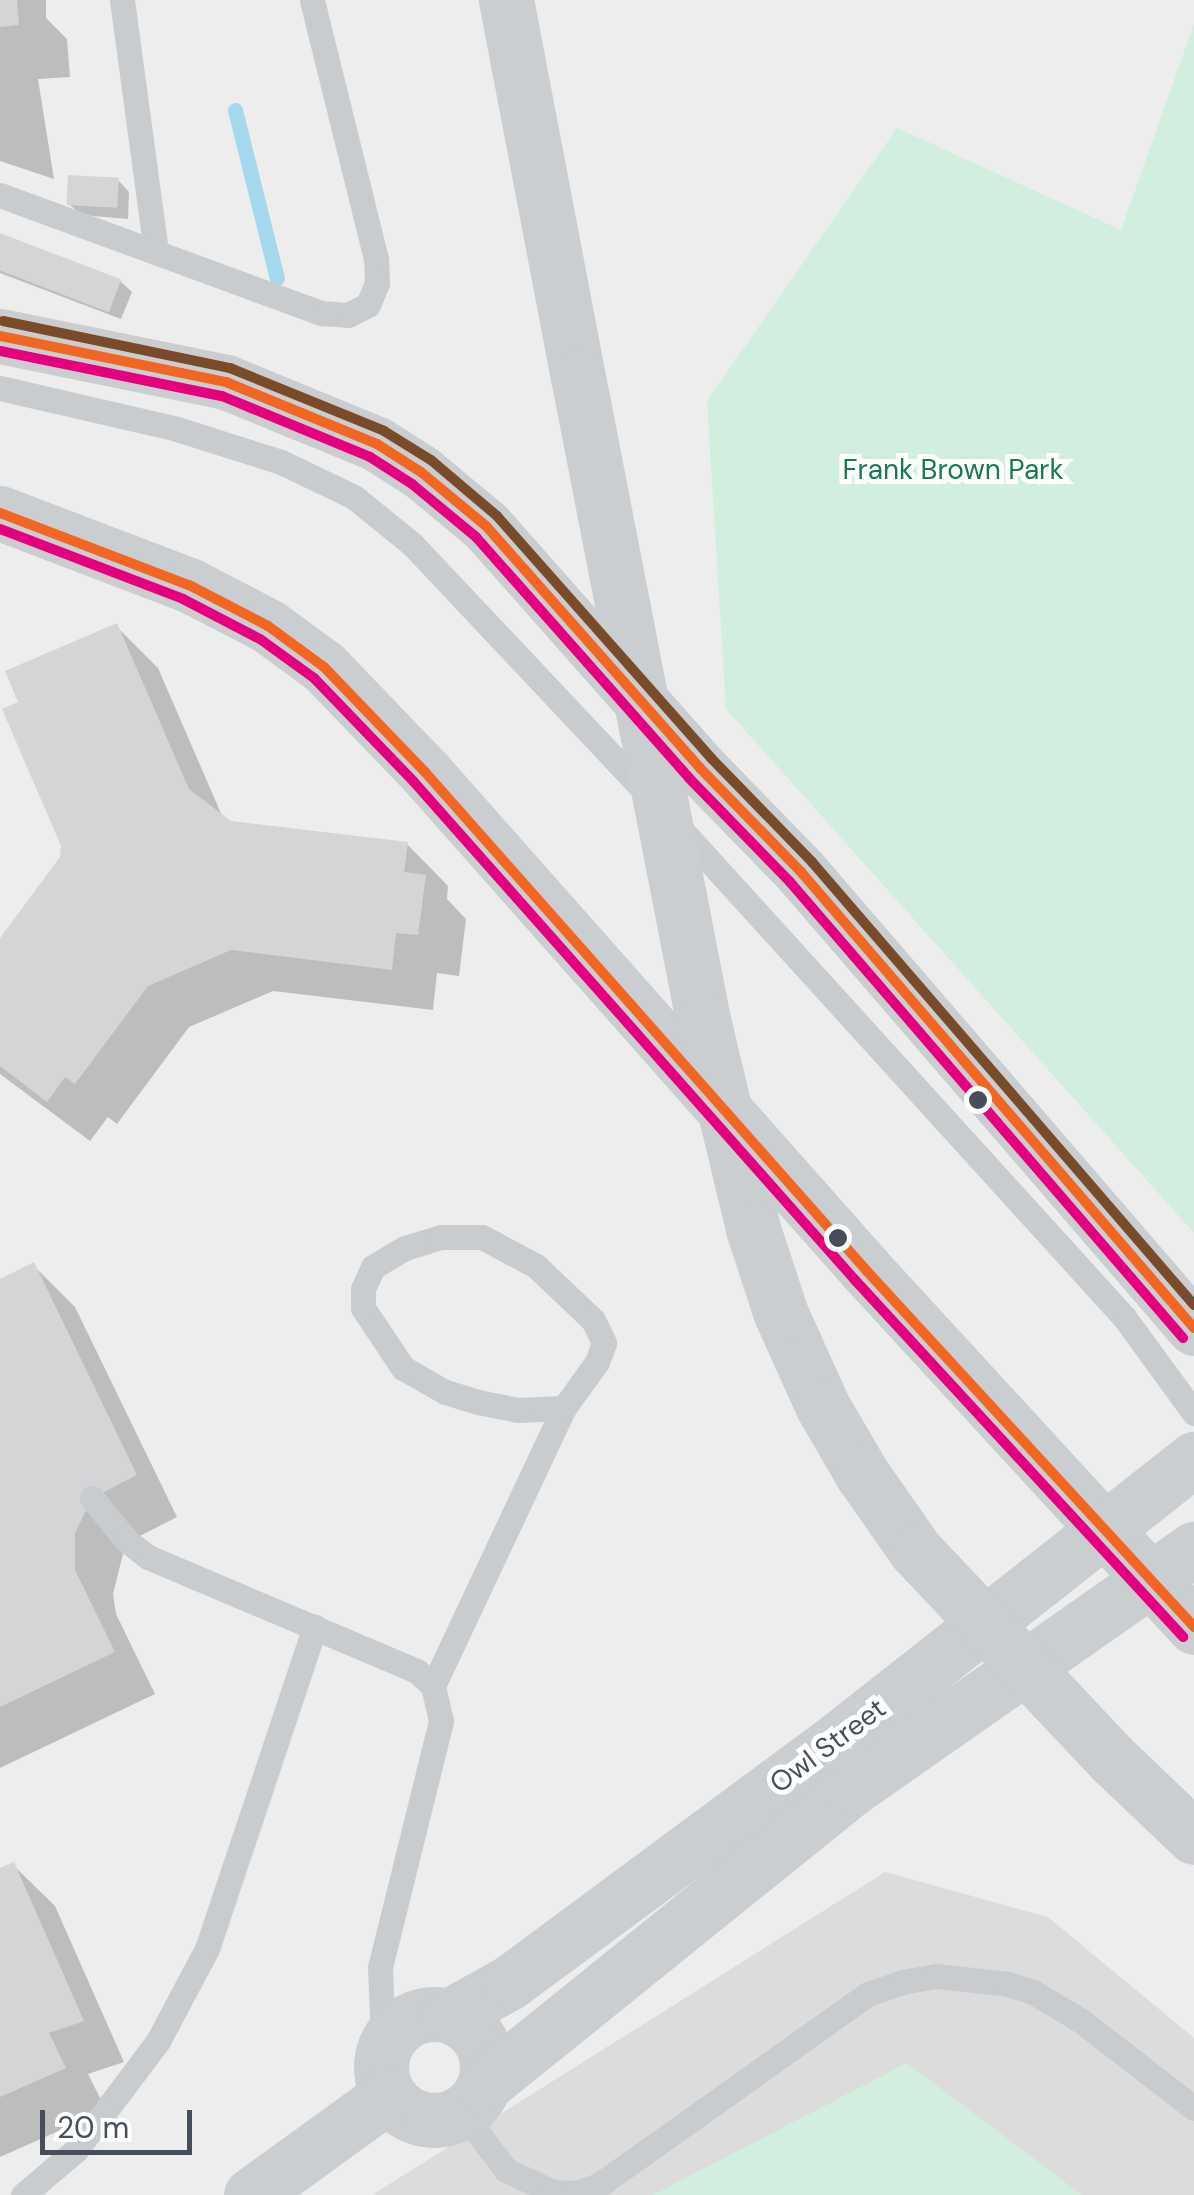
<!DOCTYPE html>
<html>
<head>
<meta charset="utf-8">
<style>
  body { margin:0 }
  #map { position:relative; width:1194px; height:2195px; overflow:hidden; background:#eeeded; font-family:"DM Sans",sans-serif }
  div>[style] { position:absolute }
  .education>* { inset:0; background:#dcdcdd }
  .green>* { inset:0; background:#d1eede }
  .shadow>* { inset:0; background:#0003 }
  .stream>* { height:15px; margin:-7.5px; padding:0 7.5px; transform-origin:7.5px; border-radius:7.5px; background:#a5d8ec }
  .building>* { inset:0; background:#d5d5d8; transform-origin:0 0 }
  .lane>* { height:25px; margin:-12.5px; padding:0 12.5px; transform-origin:12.5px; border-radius:12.5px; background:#c9ccce }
  .secondary>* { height:55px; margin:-27.5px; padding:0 27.5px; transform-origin:27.5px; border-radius:27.5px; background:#caced1 }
  .secondary>.ring { margin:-27.5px; padding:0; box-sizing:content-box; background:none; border:55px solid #caced1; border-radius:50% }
  .secondary-bridge>* { height:55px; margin:-27.5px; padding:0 27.5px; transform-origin:27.5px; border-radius:27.5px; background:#caced1 }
  .bus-1>* { height:10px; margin:-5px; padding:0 5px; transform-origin:5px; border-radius:5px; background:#f26522 }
  .bus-2>* { height:10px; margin:-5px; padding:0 5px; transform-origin:5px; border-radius:5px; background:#e5007d }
  .bus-3>* { height:10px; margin:-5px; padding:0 5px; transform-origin:5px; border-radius:5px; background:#7a4b2a }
  .dots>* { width:28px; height:28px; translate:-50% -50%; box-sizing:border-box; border:5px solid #fff; border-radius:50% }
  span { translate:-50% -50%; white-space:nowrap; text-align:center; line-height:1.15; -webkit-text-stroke:10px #fff; paint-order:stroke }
  .park-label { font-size:28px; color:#167a4f }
  .street-label { font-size:28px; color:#454e5a }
  .scale { position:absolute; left:40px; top:2110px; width:152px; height:45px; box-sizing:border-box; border:5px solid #454e5a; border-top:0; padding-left:12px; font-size:30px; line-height:35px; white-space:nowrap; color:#454e5a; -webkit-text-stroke:8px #fff; paint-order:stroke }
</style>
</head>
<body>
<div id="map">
  <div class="education">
    <div style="clip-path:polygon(885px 1872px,1048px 1917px,1194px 2038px,1194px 2195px,372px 2195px)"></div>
  </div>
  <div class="green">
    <div style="clip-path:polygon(1194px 24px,1194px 1233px,726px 709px,707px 401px,897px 128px,1121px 230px)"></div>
    <div style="clip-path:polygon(907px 2063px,1082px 2195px,653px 2195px)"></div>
  </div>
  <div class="shadow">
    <div style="clip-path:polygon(0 0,46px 0,46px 18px,67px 39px,70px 77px,38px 79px,54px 179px,0 161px)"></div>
    <div style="clip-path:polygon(118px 180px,129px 192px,128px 219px,81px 215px,69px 204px)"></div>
    <div style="clip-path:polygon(0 235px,120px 281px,132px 292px,121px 319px,0 273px)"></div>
    <div style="clip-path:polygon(116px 626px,158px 668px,223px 818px,230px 823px,407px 844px,448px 886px,447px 899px,466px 919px,459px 976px,437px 973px,433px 1010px,273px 991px,189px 1027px,117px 1124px,108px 1117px,90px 1141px,0 1074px,0 942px,62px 858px,64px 845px,21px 703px)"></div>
    <div style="clip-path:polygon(33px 1265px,75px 1307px,177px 1517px,134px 1539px,123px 1554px,113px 1594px,116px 1614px,155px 1694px,0 1768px,0 1281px)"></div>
    <div style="clip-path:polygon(13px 1865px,55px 1906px,124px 2062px,88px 2074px,106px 2110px,0 2157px,0 1871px)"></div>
  </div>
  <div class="stream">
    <div style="left:235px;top:110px;width:173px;rotate:76deg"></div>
  </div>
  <div class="building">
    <div style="clip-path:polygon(0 0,17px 0,19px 25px,0 27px)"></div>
    <div style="left:68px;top:175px;width:51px;height:30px;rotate:3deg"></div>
    <div style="left:0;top:233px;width:130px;height:35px;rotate:21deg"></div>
    <div style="clip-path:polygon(117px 623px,189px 789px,231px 821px,408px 842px,404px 872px,426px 875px,418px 935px,396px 933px,392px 970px,231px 950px,148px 986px,75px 1084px,65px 1077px,47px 1102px,0 1066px,0 938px,60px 857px,61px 846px,2px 709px,18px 702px,5px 671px)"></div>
    <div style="clip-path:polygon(34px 1262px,137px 1475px,92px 1498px,75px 1533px,75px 1570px,115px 1652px,0 1707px,0 1279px)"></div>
    <div style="clip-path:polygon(14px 1862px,84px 2021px,49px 2033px,66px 2068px,0 2097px,0 1868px)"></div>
  </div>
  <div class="lane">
    <div style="left:122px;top:0;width:254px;rotate:82.3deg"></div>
    <div style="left:0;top:195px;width:342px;rotate:20.2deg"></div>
    <div style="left:321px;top:313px;width:27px;rotate:4deg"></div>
    <div style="left:348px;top:315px;width:22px;rotate:-27deg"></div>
    <div style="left:368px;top:305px;width:24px;rotate:-68deg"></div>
    <div style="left:377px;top:283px;width:24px;rotate:-92deg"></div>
    <div style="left:376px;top:259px;width:267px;rotate:-103.9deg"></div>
    <div style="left:0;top:388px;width:182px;rotate:13deg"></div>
    <div style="left:177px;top:429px;width:109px;rotate:17.6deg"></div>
    <div style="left:281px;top:462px;width:81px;rotate:25.6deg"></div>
    <div style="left:354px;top:497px;width:75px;rotate:39deg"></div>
    <div style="left:412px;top:544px;width:344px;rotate:46.7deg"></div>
    <div style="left:675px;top:823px;width:668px;rotate:47.73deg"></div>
    <div style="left:1124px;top:1317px;width:119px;rotate:53.9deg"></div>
    <div style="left:92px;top:1498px;width:54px;rotate:51deg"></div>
    <div style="left:126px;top:1540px;width:28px;rotate:38deg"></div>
    <div style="left:148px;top:1557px;width:292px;rotate:23deg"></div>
    <div style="left:417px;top:1671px;width:22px;rotate:43deg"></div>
    <div style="left:433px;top:1686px;width:36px;rotate:77deg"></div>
    <div style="left:441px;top:1721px;width:254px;rotate:103.9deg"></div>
    <div style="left:380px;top:1968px;width:46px;rotate:87.5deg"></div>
    <div style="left:382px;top:2014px;width:23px;rotate:70deg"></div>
    <div style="left:433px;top:1686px;width:307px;rotate:-64.8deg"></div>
    <div style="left:564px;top:1408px;width:46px;rotate:177.5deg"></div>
    <div style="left:518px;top:1410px;width:41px;rotate:-168.7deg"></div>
    <div style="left:478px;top:1402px;width:34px;rotate:-163deg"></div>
    <div style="left:445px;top:1392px;width:48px;rotate:-150.3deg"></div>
    <div style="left:403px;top:1368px;width:72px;rotate:-123.7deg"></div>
    <div style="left:363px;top:1308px;width:19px;rotate:-90deg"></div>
    <div style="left:363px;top:1289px;width:24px;rotate:-66deg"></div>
    <div style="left:373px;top:1267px;width:37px;rotate:-31deg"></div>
    <div style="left:405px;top:1248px;width:38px;rotate:-17deg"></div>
    <div style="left:441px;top:1237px;width:41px"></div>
    <div style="left:482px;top:1237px;width:61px;rotate:28.2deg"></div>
    <div style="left:536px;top:1266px;width:79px;rotate:43.5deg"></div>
    <div style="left:593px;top:1320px;width:25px;rotate:64deg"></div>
    <div style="left:604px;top:1343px;width:20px;rotate:110deg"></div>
    <div style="left:597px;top:1362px;width:57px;rotate:125.7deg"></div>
    <div style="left:463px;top:2113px;width:71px;rotate:53deg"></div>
    <div style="left:506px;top:2170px;width:52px;rotate:25.1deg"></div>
    <div style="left:553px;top:2192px;width:23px;rotate:2deg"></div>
    <div style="left:576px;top:2193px;width:24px;rotate:-19deg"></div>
    <div style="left:599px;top:2185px;width:330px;rotate:-35.4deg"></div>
    <div style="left:868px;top:1994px;width:36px;rotate:-19deg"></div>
    <div style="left:902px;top:1982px;width:36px;rotate:-10deg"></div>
    <div style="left:937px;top:1976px;width:71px;rotate:6.4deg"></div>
    <div style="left:1008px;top:1984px;width:26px;rotate:18deg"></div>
    <div style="left:1033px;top:1992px;width:55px;rotate:30.8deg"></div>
    <div style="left:1080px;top:2020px;width:144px;rotate:37.7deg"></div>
    <div style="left:23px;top:2195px;width:70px;rotate:-40.3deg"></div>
    <div style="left:76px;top:2150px;width:71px;rotate:-53deg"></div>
    <div style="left:119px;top:2093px;width:65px;rotate:-53.1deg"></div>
    <div style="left:158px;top:2041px;width:104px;rotate:-62deg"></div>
    <div style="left:207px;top:1949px;width:340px;rotate:-71.5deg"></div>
  </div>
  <div class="secondary">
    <div style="left:506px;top:0;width:384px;rotate:79.2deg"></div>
    <div style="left:0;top:336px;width:231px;rotate:11.5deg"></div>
    <div style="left:226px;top:382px;width:163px;rotate:22.3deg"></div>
    <div style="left:377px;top:444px;width:52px;rotate:32.5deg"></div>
    <div style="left:421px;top:472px;width:85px;rotate:39.7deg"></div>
    <div style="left:486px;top:526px;width:323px;rotate:48.5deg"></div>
    <div style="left:700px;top:768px;width:145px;rotate:45.8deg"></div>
    <div style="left:801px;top:872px;width:602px;rotate:49.24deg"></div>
    <div style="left:0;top:513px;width:202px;rotate:20.9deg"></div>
    <div style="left:189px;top:585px;width:89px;rotate:27.4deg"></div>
    <div style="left:268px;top:626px;width:69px;rotate:36.2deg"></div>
    <div style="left:324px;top:667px;width:146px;rotate:46.1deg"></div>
    <div style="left:425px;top:772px;width:665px;rotate:48.47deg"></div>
    <div style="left:866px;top:1270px;width:485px;rotate:47.4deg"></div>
    <div style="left:781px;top:1314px;width:102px;rotate:65.7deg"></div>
    <div style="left:823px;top:1407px;width:78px;rotate:59.8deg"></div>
    <div style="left:862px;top:1474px;width:94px;rotate:55deg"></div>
    <div style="left:1112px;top:1759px;width:113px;rotate:43.6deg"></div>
    <div class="ring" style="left:381px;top:2014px;width:51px;height:51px"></div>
    <div style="left:449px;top:2016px;width:70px;rotate:-29.1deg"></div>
    <div style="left:510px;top:1982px;width:395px;rotate:-36.5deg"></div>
    <div style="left:828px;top:1747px;width:466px;rotate:-38.2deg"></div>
    <div style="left:484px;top:2085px;width:471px;rotate:-38.9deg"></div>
    <div style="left:851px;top:1789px;width:419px;rotate:-35deg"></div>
    <div style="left:251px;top:2195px;width:170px;rotate:-35.9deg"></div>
  </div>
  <div class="secondary-bridge">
    <div style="left:578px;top:377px;width:655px;rotate:79deg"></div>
    <div style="left:703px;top:1020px;width:215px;rotate:76.5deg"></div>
    <div style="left:753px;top:1229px;width:89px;rotate:71.8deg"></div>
    <div style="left:916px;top:1551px;width:286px;rotate:46.7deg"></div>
  </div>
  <div class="bus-1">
    <div style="left:0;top:336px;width:231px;rotate:11.5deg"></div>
    <div style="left:226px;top:382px;width:163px;rotate:22.3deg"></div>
    <div style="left:377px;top:444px;width:52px;rotate:32.5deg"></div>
    <div style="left:421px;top:472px;width:85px;rotate:39.7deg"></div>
    <div style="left:486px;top:526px;width:323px;rotate:48.5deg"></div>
    <div style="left:700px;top:768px;width:145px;rotate:45.8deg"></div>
    <div style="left:801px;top:872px;width:602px;rotate:49.24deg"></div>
    <div style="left:0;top:513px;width:202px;rotate:20.9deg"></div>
    <div style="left:189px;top:585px;width:89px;rotate:27.4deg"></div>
    <div style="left:268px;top:626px;width:69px;rotate:36.2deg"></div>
    <div style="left:324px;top:667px;width:146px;rotate:46.1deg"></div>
    <div style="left:425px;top:772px;width:665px;rotate:48.47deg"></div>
    <div style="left:866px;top:1270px;width:485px;rotate:47.4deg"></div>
  </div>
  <div class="bus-2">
    <div style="left:0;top:351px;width:227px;rotate:11.5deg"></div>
    <div style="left:222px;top:396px;width:160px;rotate:22.4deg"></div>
    <div style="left:370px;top:457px;width:50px;rotate:32.7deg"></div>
    <div style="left:412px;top:484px;width:83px;rotate:39.6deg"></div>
    <div style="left:476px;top:537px;width:322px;rotate:48.5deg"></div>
    <div style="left:689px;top:778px;width:145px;rotate:45.8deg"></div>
    <div style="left:790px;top:882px;width:602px;rotate:49.24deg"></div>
    <div style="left:0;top:529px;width:196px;rotate:20.9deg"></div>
    <div style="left:183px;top:599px;width:87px;rotate:27.5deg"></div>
    <div style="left:260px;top:639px;width:67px;rotate:35.8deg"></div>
    <div style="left:314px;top:678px;width:144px;rotate:46.1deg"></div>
    <div style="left:414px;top:782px;width:665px;rotate:48.47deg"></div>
    <div style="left:855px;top:1280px;width:485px;rotate:47.4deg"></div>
  </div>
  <div class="bus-3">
    <div style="left:3px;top:321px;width:232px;rotate:11.7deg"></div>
    <div style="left:230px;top:368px;width:166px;rotate:22.2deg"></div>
    <div style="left:384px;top:431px;width:55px;rotate:31.7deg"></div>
    <div style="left:431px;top:460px;width:87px;rotate:40.3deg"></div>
    <div style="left:497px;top:516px;width:323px;rotate:48.5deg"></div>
    <div style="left:711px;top:758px;width:145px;rotate:45.8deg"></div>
    <div style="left:812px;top:862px;width:585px;rotate:49.23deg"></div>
  </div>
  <div class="dots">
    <div style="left:978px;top:1100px;background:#454e5a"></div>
    <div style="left:838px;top:1238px;background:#454e5a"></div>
  </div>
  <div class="park-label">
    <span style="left:953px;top:470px">Frank Brown Park</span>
  </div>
  <div class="street-label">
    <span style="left:828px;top:1746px;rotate:-37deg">Owl Street</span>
  </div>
  <div class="scale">20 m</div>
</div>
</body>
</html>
